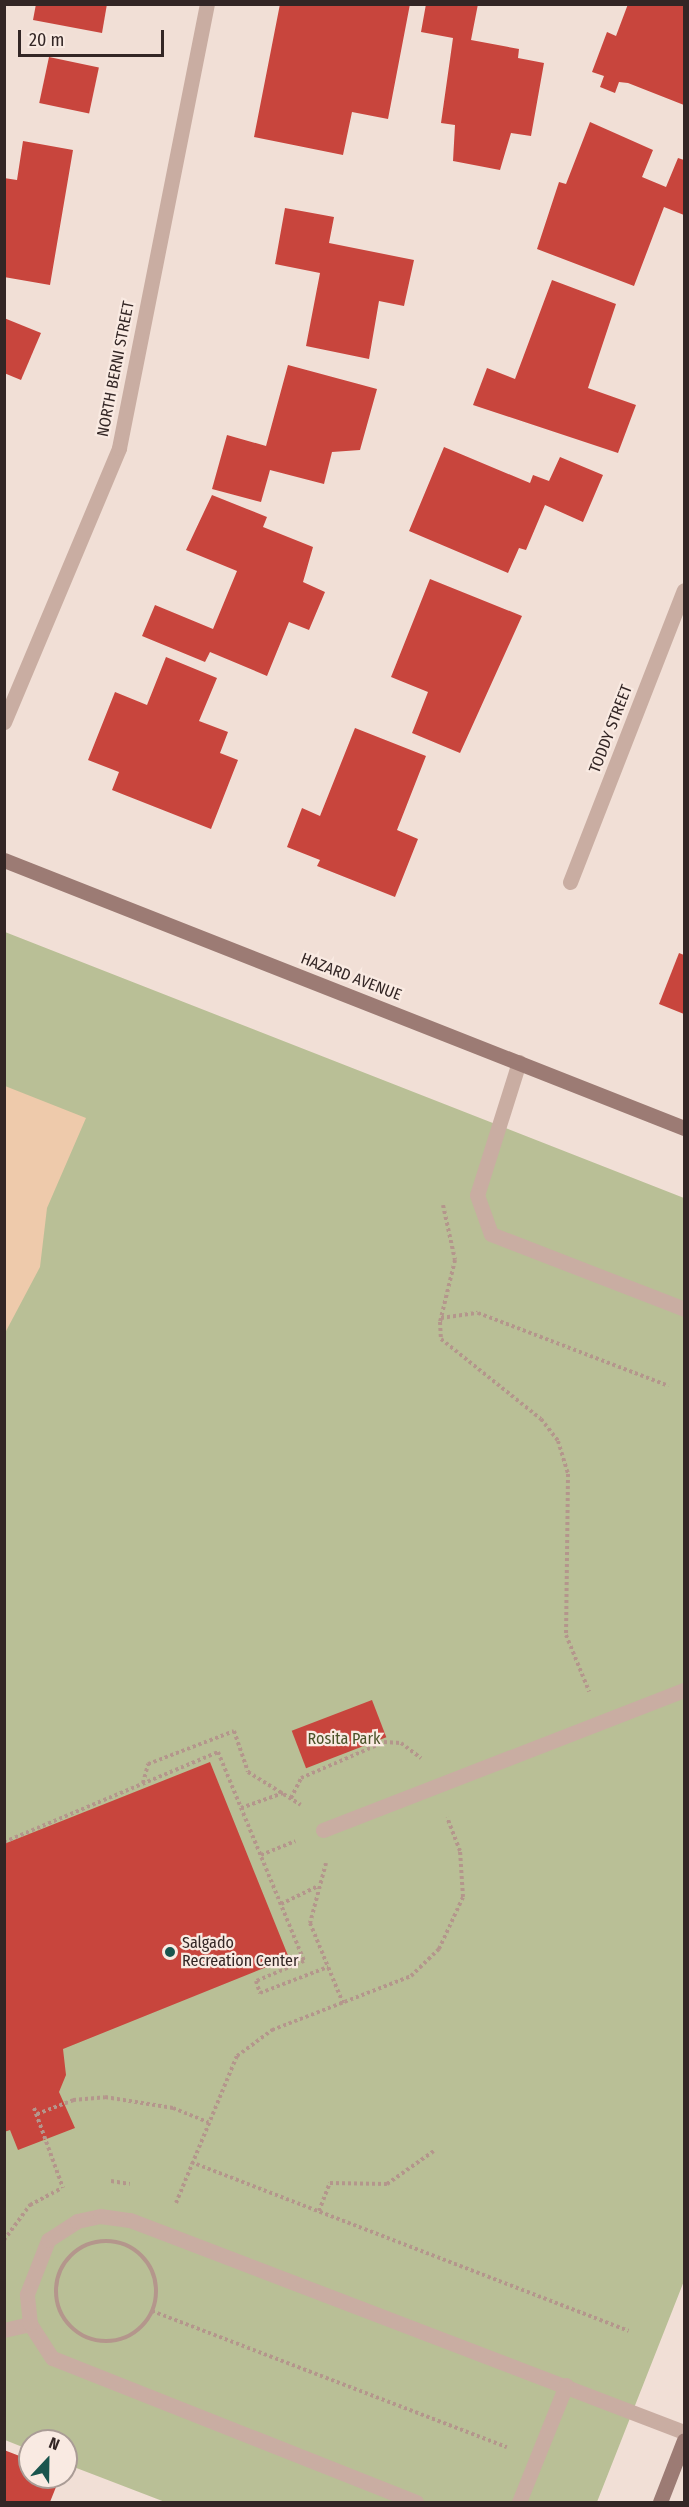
<!DOCTYPE html>
<html>
<head>
<meta charset="utf-8">
<style>
  body { margin:0 }
  #map { position:relative; width:689px; height:2507px; overflow:hidden; background:#f1dfd6; font-family:"Fira Sans Condensed",sans-serif }
  div>[style] { position:absolute }
  .green>* { inset:0; background:#b9bf96 }
  .sand>* { inset:0; background:#eecaab }
  .building>* { inset:0; background:#c8453d; transform-origin:0 0 }
  .path>* { height:4px; margin-top:-2px; transform-origin:0; background:repeating-linear-gradient(90deg,#b4968c 0 3px,transparent 0 6px) }
  .path>.ring { margin:-2px; padding:0; box-sizing:content-box; background:none; border:4px solid #b4968c; border-radius:50% }
  .lane>* { height:15px; margin:-7.5px; padding:0 7.5px; transform-origin:7.5px; border-radius:7.5px; background:#c9ada2 }
  .street>* { height:15px; margin:-7.5px; padding:0 7.5px; transform-origin:7.5px; border-radius:7.5px; background:#c9ada2 }
  .secondary>* { height:15px; margin:-7.5px; padding:0 7.5px; transform-origin:7.5px; border-radius:7.5px; background:#9c7b74 }
  .dots>* { width:16px; height:16px; translate:-50% -50%; box-sizing:border-box; border:3px solid #f9eae2; border-radius:50% }
  span { translate:-50% -50%; white-space:nowrap; text-align:center; line-height:1.15; -webkit-text-stroke:4.5px #f9eae2; paint-order:stroke }
  .street-label { font-size:16px; color:#332625 }
  .park-label { font-size:16px; color:#4a5128 }
  .poi-label { font-size:16px; color:#332625 }
  .left { translate:0 -50%; text-align:left }
  .frame { position:absolute; inset:0; border:6px solid #332625; pointer-events:none }
  .north { position:absolute; left:18px; top:2429px; width:60px; height:60px; box-sizing:border-box; background:#f9eae2; border:2px solid #aa9c96; border-radius:50%; rotate:22deg; font-size:16px; font-weight:700; line-height:24px; text-align:center; color:#332625 }
  .north::after { content:''; display:block; margin:auto; width:21px; height:27px; background:#1a554e; clip-path:polygon(50% 0,100% 100%,50% 72%,0 100%) }
  .scale { position:absolute; left:18px; top:30px; width:146px; height:27px; box-sizing:border-box; border:3px solid #332625; border-top:0; padding-left:8px; font-size:18px; line-height:21px; white-space:nowrap; color:#332625; -webkit-text-stroke:4px #f9eae2; paint-order:stroke }
</style>
</head>
<body>
<div id="map">
  <div class="green">
    <div style="clip-path:polygon(5px 932px,684px 1198px,684px 2281px,597px 2502px,165px 2502px,66px 2464px,66px 2441px,30px 2441px,30px 2450px,5px 2440px)"></div>
  </div>
  <div class="sand">
    <div style="clip-path:polygon(5px 1086px,86px 1118px,47px 1208px,40px 1267px,5px 1333px)"></div>
  </div>
  <div class="building">
    <div style="clip-path:polygon(36px 4px,107px 4px,102px 33px,33px 20px)"></div>
    <div style="clip-path:polygon(280px 4px,410px 4px,388px 119px,352px 112px,343px 155px,254px 137px)"></div>
    <div style="clip-path:polygon(426px 4px,478px 4px,471px 40px,519px 49px,518px 58px,544px 63px,531px 136px,511px 133px,500px 170px,453px 161px,455px 125px,441px 123px,453px 38px,421px 32px)"></div>
    <div style="clip-path:polygon(628px 4px,684px 4px,684px 105px,628px 83px,619px 82px,615px 93px,600px 87px,604px 76px,592px 72px,607px 32px,616px 36px)"></div>
    <div style="left:49px;top:57px;width:51px;height:47px;rotate:12deg"></div>
    <div style="clip-path:polygon(590px 122px,653px 150px,642px 177px,666px 187px,678px 158px,684px 160px,684px 215px,664px 207px,634px 286px,537px 249px,559px 182px,566px 184px)"></div>
    <div style="clip-path:polygon(23px 141px,73px 150px,50px 285px,4px 277px,4px 178px,17px 180px)"></div>
    <div style="clip-path:polygon(285px 208px,334px 217px,329px 243px,414px 260px,404px 306px,379px 301px,369px 359px,306px 346px,320px 273px,275px 264px)"></div>
    <div style="clip-path:polygon(552px 280px,616px 304px,588px 388px,636px 405px,618px 453px,473px 405px,487px 368px,515px 379px)"></div>
    <div style="clip-path:polygon(4px 318px,41px 333px,21px 380px,4px 373px)"></div>
    <div style="clip-path:polygon(288px 365px,377px 389px,360px 450px,332px 452px,324px 484px,270px 470px,261px 502px,212px 489px,227px 435px,266px 446px)"></div>
    <div style="clip-path:polygon(444px 447px,530px 483px,533px 475px,549px 481px,560px 457px,603px 475px,583px 522px,545px 505px,526px 550px,519px 548px,508px 573px,409px 531px)"></div>
    <div style="clip-path:polygon(212px 495px,267px 517px,263px 527px,313px 547px,303px 582px,325px 592px,309px 630px,289px 622px,267px 676px,210px 652px,205px 662px,142px 636px,155px 605px,213px 629px,237px 571px,186px 550px)"></div>
    <div style="clip-path:polygon(430px 579px,522px 616px,460px 753px,412px 733px,428px 692px,391px 677px)"></div>
    <div style="clip-path:polygon(166px 657px,217px 678px,199px 721px,228px 732px,220px 753px,238px 760px,211px 829px,112px 790px,119px 772px,88px 760px,115px 692px,147px 705px)"></div>
    <div style="clip-path:polygon(355px 728px,426px 756px,397px 830px,418px 839px,395px 897px,317px 866px,320px 860px,287px 847px,302px 808px,320px 816px)"></div>
    <div style="clip-path:polygon(679px 953px,684px 955px,684px 1014px,659px 1004px)"></div>
    <div style="left:372px;top:1700px;width:40px;height:86px;rotate:69deg"></div>
    <div style="clip-path:polygon(210px 1762px,289px 1958px,63px 2049px,66px 2075px,59px 2092px,75px 2128px,18px 2150px,10px 2130px,4px 2132px,4px 1844px)"></div>
    <div style="clip-path:polygon(4px 2450px,30px 2460px,30px 2477px,60px 2477px,50px 2502px,4px 2502px)"></div>
  </div>
  <div class="path">
    <div style="left:443px;top:1205px;width:56px;rotate:77.7deg"></div>
    <div style="left:455px;top:1260px;width:64px;rotate:103.6deg"></div>
    <div style="left:440px;top:1322px;width:17px;rotate:87deg"></div>
    <div style="left:441px;top:1339px;width:128px;rotate:38.7deg"></div>
    <div style="left:541px;top:1419px;width:28px;rotate:52deg"></div>
    <div style="left:558px;top:1441px;width:34px;rotate:73deg"></div>
    <div style="left:568px;top:1474px;width:161px;rotate:90.7deg"></div>
    <div style="left:566px;top:1635px;width:61px;rotate:67.7deg"></div>
    <div style="left:441px;top:1318px;width:37px;rotate:-8deg"></div>
    <div style="left:478px;top:1313px;width:204px;rotate:20.9deg"></div>
    <div style="left:143px;top:1783px;width:20px;rotate:-75deg"></div>
    <div style="left:148px;top:1764px;width:92px;rotate:-21deg"></div>
    <div style="left:234px;top:1731px;width:43px;rotate:71.1deg"></div>
    <div style="left:248px;top:1772px;width:62px;rotate:31.9deg"></div>
    <div style="left:291px;top:1798px;width:22px;rotate:-63deg"></div>
    <div style="left:301px;top:1778px;width:90px;rotate:-23.4deg"></div>
    <div style="left:384px;top:1742px;width:17px;rotate:3deg"></div>
    <div style="left:401px;top:1743px;width:25px;rotate:37deg"></div>
    <div style="left:241px;top:1808px;width:45px;rotate:-19.7deg"></div>
    <div style="left:4px;top:1842px;width:232px;rotate:-22.8deg"></div>
    <div style="left:218px;top:1752px;width:226px;rotate:67.6deg"></div>
    <div style="left:304px;top:1961px;width:52px;rotate:157.4deg"></div>
    <div style="left:256px;top:1981px;width:13px;rotate:72deg"></div>
    <div style="left:260px;top:1993px;width:73px;rotate:-20.9deg"></div>
    <div style="left:261px;top:1855px;width:37px;rotate:-22deg"></div>
    <div style="left:326px;top:1863px;width:62px;rotate:104.9deg"></div>
    <div style="left:310px;top:1923px;width:87px;rotate:67.6deg"></div>
    <div style="left:281px;top:1904px;width:41px;rotate:-25.9deg"></div>
    <div style="left:34px;top:2108px;width:85px;rotate:70.1deg"></div>
    <div style="left:37px;top:2114px;width:39px;rotate:-21deg"></div>
    <div style="left:73px;top:2100px;width:32px;rotate:-5deg"></div>
    <div style="left:105px;top:2097px;width:69px;rotate:9.2deg"></div>
    <div style="left:173px;top:2108px;width:38px;rotate:22deg"></div>
    <div style="left:191px;top:2162px;width:469px;rotate:21.1deg"></div>
    <div style="left:111px;top:2181px;width:19px;rotate:9deg"></div>
    <div style="left:176px;top:2203px;width:159px;rotate:-67.5deg"></div>
    <div style="left:237px;top:2056px;width:44px;rotate:-36.6deg"></div>
    <div style="left:272px;top:2030px;width:149px;rotate:-21.2deg"></div>
    <div style="left:411px;top:1976px;width:39px;rotate:-44deg"></div>
    <div style="left:439px;top:1949px;width:57px;rotate:-65.2deg"></div>
    <div style="left:463px;top:1897px;width:46px;rotate:-93.7deg"></div>
    <div style="left:460px;top:1851px;width:36px;rotate:-111deg"></div>
    <div style="left:319px;top:2211px;width:30px;rotate:-69deg"></div>
    <div style="left:330px;top:2183px;width:57px;rotate:1deg"></div>
    <div style="left:387px;top:2184px;width:57px;rotate:-35.1deg"></div>
    <div style="left:4px;top:2240px;width:44px;rotate:-53.4deg"></div>
    <div style="left:30px;top:2205px;width:34px;rotate:-28deg"></div>
    <div class="ring" style="left:56px;top:2241px;width:96px;height:96px"></div>
    <div style="left:152px;top:2311px;width:380px;rotate:21deg"></div>
  </div>
  <div class="lane">
    <div style="left:519px;top:1062px;width:139px;rotate:107.5deg"></div>
    <div style="left:477px;top:1195px;width:41px;rotate:70.3deg"></div>
    <div style="left:491px;top:1234px;width:207px;rotate:21.2deg"></div>
    <div style="left:4px;top:2330px;width:27px;rotate:-13deg"></div>
    <div style="left:416px;top:2502px;width:391px;rotate:-158.4deg"></div>
    <div style="left:52px;top:2358px;width:40px;rotate:-122.9deg"></div>
    <div style="left:30px;top:2324px;width:30px;rotate:-96deg"></div>
    <div style="left:27px;top:2294px;width:58px;rotate:-68.7deg"></div>
    <div style="left:48px;top:2240px;width:35px;rotate:-33deg"></div>
    <div style="left:77px;top:2221px;width:24px;rotate:-12deg"></div>
    <div style="left:100px;top:2216px;width:30px;rotate:8deg"></div>
    <div style="left:130px;top:2220px;width:593px;rotate:20.94deg"></div>
    <div style="left:519px;top:2502px;width:126px;rotate:-68.1deg"></div>
  </div>
  <div class="street">
    <div style="left:4px;top:722px;width:297px;rotate:-67.2deg"></div>
    <div style="left:119px;top:448px;width:453px;rotate:-78.8deg"></div>
    <div style="left:570px;top:882px;width:313px;rotate:-68.7deg"></div>
    <div style="left:323px;top:1830px;width:387px;rotate:-21.2deg"></div>
  </div>
  <div class="secondary">
    <div style="left:4px;top:860px;width:731px;rotate:21.51deg"></div>
    <div style="left:660px;top:2502px;width:66px;rotate:-68.8deg"></div>
  </div>
  <div class="dots">
    <div style="left:170px;top:1952px;background:#1a554e"></div>
  </div>
  <div class="street-label">
    <span style="left:116px;top:369px;rotate:-79deg">NORTH BERNI STREET</span>
    <span style="left:611px;top:729px;rotate:-69deg">TODDY STREET</span>
    <span style="left:351px;top:977px;rotate:21deg">HAZARD AVENUE</span>
  </div>
  <div class="park-label">
    <span style="left:344px;top:1739px">Rosita Park</span>
  </div>
  <div class="poi-label">
    <span class="left" style="left:182px;top:1952px">Salgado<br>Recreation Center</span>
  </div>
  <div class="frame"></div>
  <div class="north">N</div>
  <div class="scale">20 m</div>
</div>
</body>
</html>
